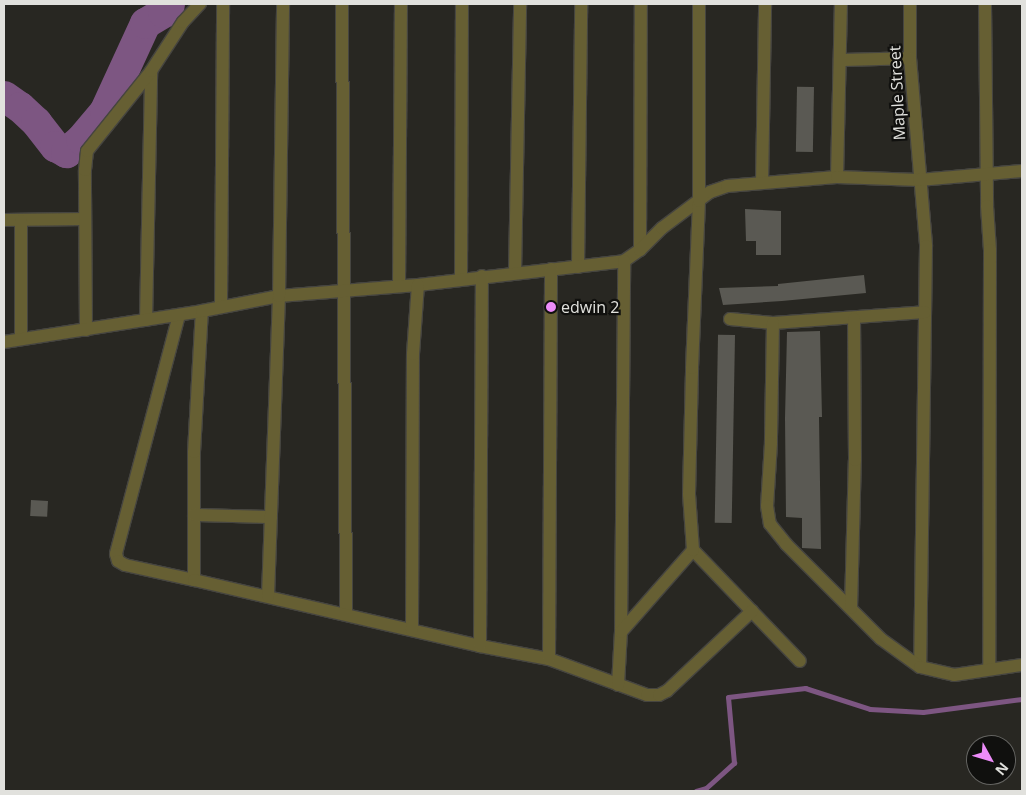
<!DOCTYPE html>
<html>
<head>
<meta charset="utf-8">
<style>
  body { margin:0 }
  #map { position:relative; width:1026px; height:795px; overflow:hidden; background:#282722; font-family:"Open Sans",sans-serif }
  div>[style] { position:absolute }
  .stream>* { height:5px; margin:-2.5px; padding:0 2.5px; transform-origin:2.5px; border-radius:2.5px; background:#7d5682 }
  .river>* { height:31px; margin:-15.5px; padding:0 15.5px; transform-origin:15.5px; border-radius:15.5px; background:#7d5682 }
  .building>* { inset:0; background:#5a5953; transform-origin:0 0 }
  .roads { filter:drop-shadow(1px 0 #464540) drop-shadow(-1px 0 #464540) drop-shadow(0 1px #464540) drop-shadow(0 -1px #464540) }
  .minor>* { height:12px; margin:-6px; padding:0 6px; transform-origin:6px; border-radius:6px; background:#665f33 }
  .dots>* { width:14px; height:14px; translate:-50% -50%; box-sizing:border-box; border:2px solid #10100e; border-radius:50% }
  span { translate:-50% -50%; white-space:nowrap; text-align:center; line-height:1.15; -webkit-text-stroke:4.5px #10100e; paint-order:stroke }
  .street-label { font-size:16px; color:#e1e1dd }
  .poi-label { font-size:16px; color:#e1e1dd }
  .left { translate:0 -50%; text-align:left }
  .frame { position:absolute; inset:0; border:5px solid #e1e1dd; pointer-events:none }
  .north { position:absolute; left:966px; top:735px; width:50px; height:50px; box-sizing:border-box; background:#10100e; border:1px solid #646461; border-radius:50%; rotate:129deg; font-size:14px; font-weight:700; line-height:20px; text-align:center; color:#e1e1dd }
  .north::after { content:''; display:block; margin:auto; width:18px; height:22px; background:#ed8cf9; clip-path:polygon(50% 0,100% 100%,50% 72%,0 100%) }
</style>
</head>
<body>
<div id="map">
  <div class="stream">
    <div style="left:696px;top:791px;width:10px;rotate:-17deg"></div>
    <div style="left:706px;top:788px;width:38px;rotate:-42deg"></div>
    <div style="left:734px;top:763px;width:66px;rotate:-95.2deg"></div>
    <div style="left:728px;top:697px;width:78px;rotate:-6.7deg"></div>
    <div style="left:805px;top:688px;width:68px;rotate:17.9deg"></div>
    <div style="left:870px;top:709px;width:53px;rotate:3.2deg"></div>
    <div style="left:923px;top:712px;width:100px;rotate:-7.5deg"></div>
  </div>
  <div class="river">
    <div style="left:4px;top:96px;width:19px;rotate:35deg"></div>
    <div style="left:20px;top:107px;width:22px;rotate:43deg"></div>
    <div style="left:36px;top:122px;width:31px;rotate:52deg"></div>
    <div style="left:55px;top:146px;width:13px;rotate:29deg"></div>
    <div style="left:66px;top:152px;width:20px;rotate:-41deg"></div>
    <div style="left:81px;top:139px;width:38px;rotate:-50deg"></div>
    <div style="left:105px;top:110px;width:96px;rotate:-65.3deg"></div>
    <div style="left:145px;top:23px;width:21px;rotate:-31deg"></div>
    <div style="left:163px;top:12px;width:10px;rotate:-53deg"></div>
  </div>
  <div class="building">
    <div style="left:814px;top:87px;width:65px;height:17px;rotate:91deg"></div>
    <div style="clip-path:polygon(745px 209px,781px 211px,781px 255px,756px 255px,756px 241px,746px 241px)"></div>
    <div style="clip-path:polygon(864px 275px,866px 293px,782px 301px,723px 305px,719px 288px,778px 286px,778px 284px)"></div>
    <div style="clip-path:polygon(820px 331px,822px 417px,819px 417px,821px 549px,802px 548px,802px 518px,786px 517px,785px 418px,787px 332px)"></div>
    <div style="left:735px;top:335px;width:188px;height:17px;rotate:91deg"></div>
    <div style="left:31px;top:500px;width:17px;height:16px;rotate:3deg"></div>
  </div>
  <div class="roads">
    <div class="minor">
      <div style="left:342px;top:4px;width:610px;rotate:89.62deg"></div>
      <div style="left:910px;top:4px;width:54px;rotate:90deg"></div>
      <div style="left:910px;top:58px;width:189px;rotate:85.1deg"></div>
      <div style="left:926px;top:246px;width:421px;rotate:90.8deg"></div>
      <div style="left:985px;top:4px;width:202px;rotate:89.4deg"></div>
      <div style="left:987px;top:206px;width:44px;rotate:86.1deg"></div>
      <div style="left:990px;top:250px;width:419px;rotate:90.1deg"></div>
      <div style="left:840px;top:60px;width:70px;rotate:-1.6deg"></div>
      <div style="left:837px;top:177px;width:173px;rotate:-88.7deg"></div>
      <div style="left:762px;top:183px;width:179px;rotate:-89deg"></div>
      <div style="left:4px;top:220px;width:81px;rotate:-0.7deg"></div>
      <div style="left:640px;top:250px;width:246px;rotate:-89.8deg"></div>
      <div style="left:578px;top:267px;width:263px;rotate:-89.3deg"></div>
      <div style="left:515px;top:272px;width:268px;rotate:-88.9deg"></div>
      <div style="left:461px;top:279px;width:275px;rotate:-89.8deg"></div>
      <div style="left:399px;top:286px;width:282px;rotate:-89.6deg"></div>
      <div style="left:221px;top:306px;width:302px;rotate:-89.6deg"></div>
      <div style="left:179px;top:315px;width:247px;rotate:104.8deg"></div>
      <div style="left:116px;top:554px;width:7px;rotate:74deg"></div>
      <div style="left:118px;top:561px;width:8px;rotate:30deg"></div>
      <div style="left:125px;top:565px;width:71px;rotate:12.3deg"></div>
      <div style="left:194px;top:580px;width:128px;rotate:-90deg"></div>
      <div style="left:194px;top:452px;width:141px;rotate:-86.8deg"></div>
      <div style="left:730px;top:319px;width:43px;rotate:5.3deg"></div>
      <div style="left:773px;top:323px;width:152px;rotate:-4.1deg"></div>
      <div style="left:146px;top:320px;width:249px;rotate:-88.8deg"></div>
      <div style="left:773px;top:323px;width:120px;rotate:91deg"></div>
      <div style="left:771px;top:443px;width:63px;rotate:93.6deg"></div>
      <div style="left:767px;top:506px;width:18px;rotate:81deg"></div>
      <div style="left:770px;top:524px;width:26px;rotate:51deg"></div>
      <div style="left:786px;top:544px;width:134px;rotate:45deg"></div>
      <div style="left:881px;top:639px;width:48px;rotate:35.7deg"></div>
      <div style="left:920px;top:667px;width:35px;rotate:13deg"></div>
      <div style="left:954px;top:675px;width:69px;rotate:-8.4deg"></div>
      <div style="left:86px;top:330px;width:160px;rotate:-90.4deg"></div>
      <div style="left:85px;top:170px;width:19px;rotate:-84deg"></div>
      <div style="left:87px;top:151px;width:102px;rotate:-51.3deg"></div>
      <div style="left:151px;top:71px;width:59px;rotate:-56.9deg"></div>
      <div style="left:183px;top:22px;width:25px;rotate:-47deg"></div>
      <div style="left:21px;top:338px;width:117px;rotate:-90deg"></div>
      <div style="left:4px;top:342px;width:200px;rotate:-8.9deg"></div>
      <div style="left:202px;top:311px;width:78px;rotate:-11deg"></div>
      <div style="left:279px;top:296px;width:139px;rotate:-4.5deg"></div>
      <div style="left:418px;top:285px;width:207px;rotate:-6.6deg"></div>
      <div style="left:624px;top:261px;width:19px;rotate:-35deg"></div>
      <div style="left:640px;top:250px;width:31px;rotate:-45deg"></div>
      <div style="left:662px;top:228px;width:60px;rotate:-36.9deg"></div>
      <div style="left:710px;top:192px;width:18px;rotate:-19deg"></div>
      <div style="left:727px;top:186px;width:110px;rotate:-4.7deg"></div>
      <div style="left:837px;top:177px;width:82px;rotate:2.1deg"></div>
      <div style="left:919px;top:180px;width:103px;rotate:-5deg"></div>
      <div style="left:194px;top:515px;width:77px;rotate:1.5deg"></div>
      <div style="left:693px;top:550px;width:154px;rotate:46.1deg"></div>
      <div style="left:194px;top:580px;width:294px;rotate:13deg"></div>
      <div style="left:480px;top:646px;width:70px;rotate:10.7deg"></div>
      <div style="left:549px;top:659px;width:104px;rotate:20.2deg"></div>
      <div style="left:647px;top:695px;width:12px"></div>
      <div style="left:659px;top:695px;width:9px;rotate:-27deg"></div>
      <div style="left:667px;top:691px;width:117px;rotate:-43.3deg"></div>
      <div style="left:268px;top:596px;width:300px;rotate:-87.9deg"></div>
      <div style="left:279px;top:296px;width:292px;rotate:-89.2deg"></div>
      <div style="left:851px;top:608px;width:148px;rotate:-88.5deg"></div>
      <div style="left:855px;top:460px;width:141px;rotate:-90.4deg"></div>
      <div style="left:412px;top:630px;width:276px;rotate:-89.8deg"></div>
      <div style="left:413px;top:354px;width:69px;rotate:-85.9deg"></div>
      <div style="left:621px;top:632px;width:371px;rotate:-89.5deg"></div>
      <div style="left:480px;top:646px;width:370px;rotate:-89.7deg"></div>
      <div style="left:549px;top:659px;width:390px;rotate:-89.7deg"></div>
      <div style="left:618px;top:685px;width:53px;rotate:-86.8deg"></div>
      <div style="left:621px;top:632px;width:109px;rotate:-48.7deg"></div>
      <div style="left:693px;top:550px;width:56px;rotate:-94.1deg"></div>
      <div style="left:689px;top:494px;width:126px;rotate:-88.6deg"></div>
      <div style="left:692px;top:368px;width:167px;rotate:-87.6deg"></div>
      <div style="left:699px;top:201px;width:197px;rotate:-90deg"></div>
    </div>
  </div>
  <div class="dots">
    <div style="left:551px;top:307px;background:#ed8cf9"></div>
  </div>
  <div class="street-label">
    <span style="left:897px;top:93px;rotate:-93deg">Maple Street</span>
  </div>
  <div class="poi-label">
    <span class="left" style="left:561px;top:307px">edwin 2</span>
  </div>
  <div class="frame"></div>
  <div class="north">N</div>
</div>
</body>
</html>
